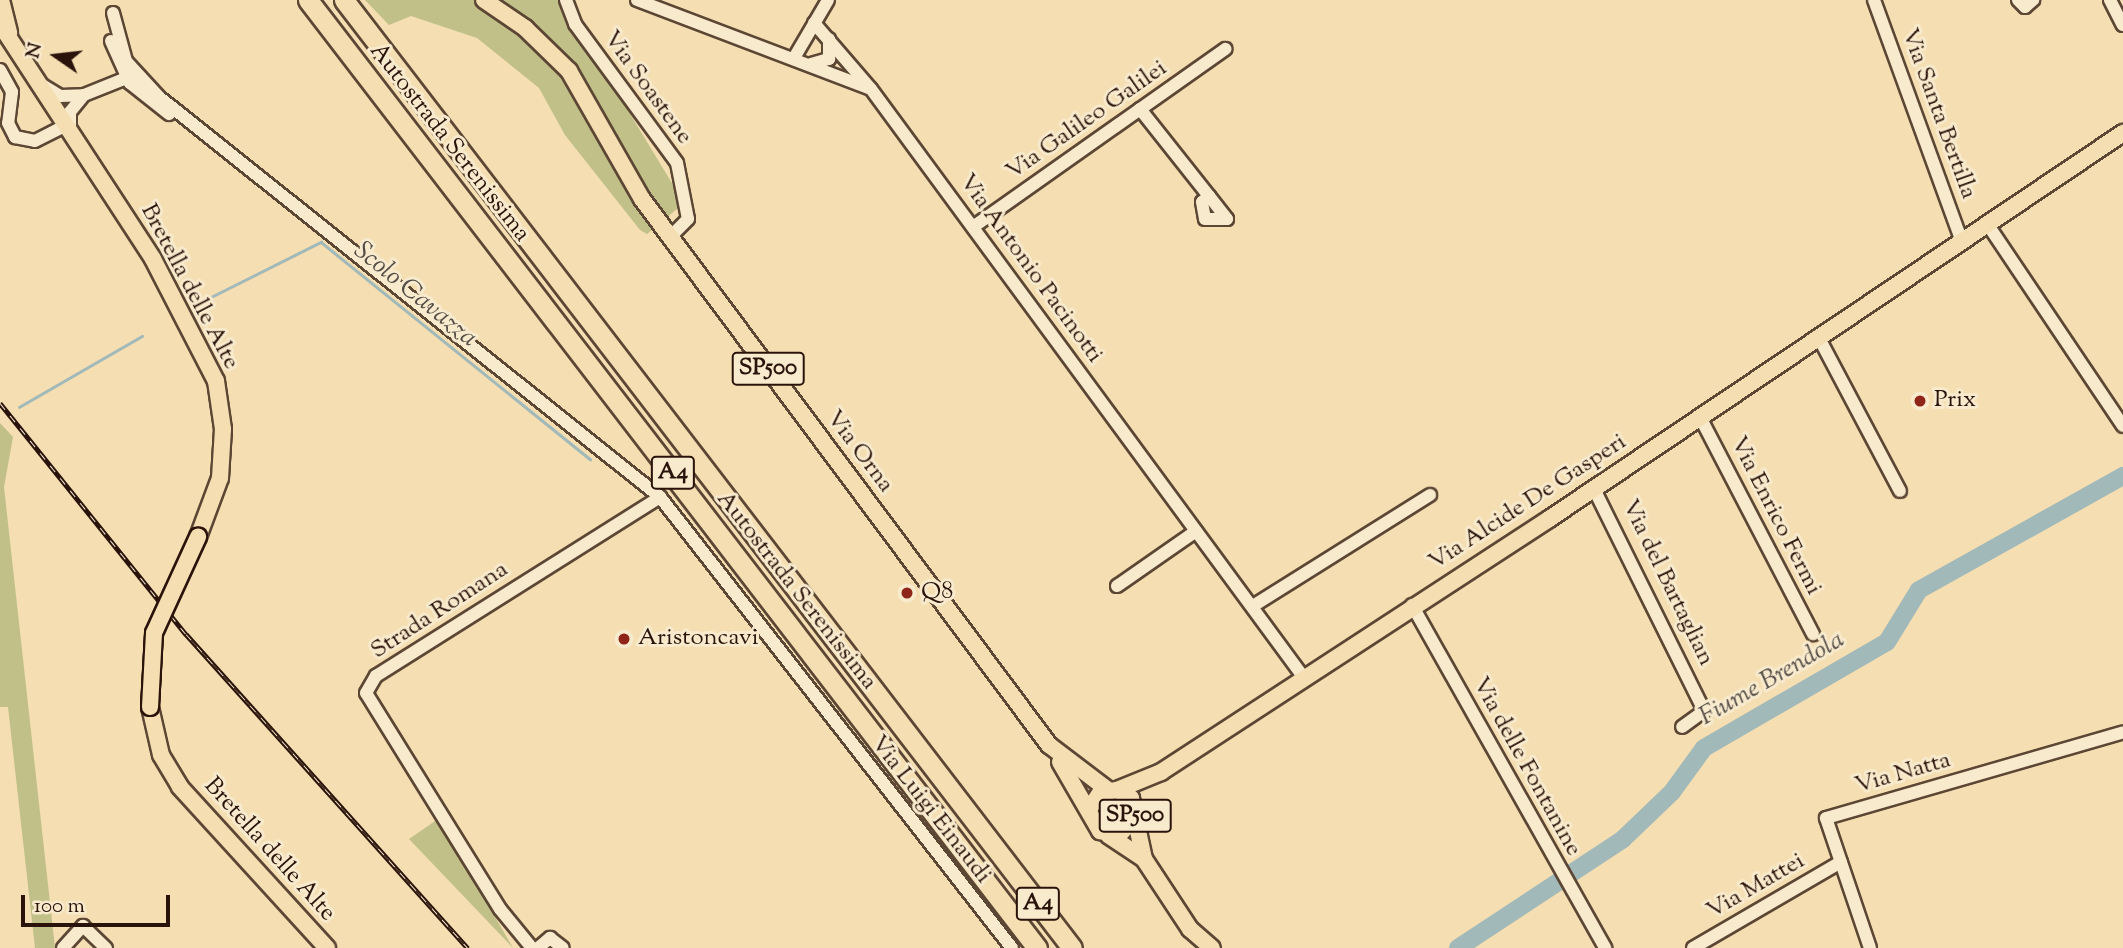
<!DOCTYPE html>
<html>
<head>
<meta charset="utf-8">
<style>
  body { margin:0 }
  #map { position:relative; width:2123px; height:948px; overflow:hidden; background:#f4deb2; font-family:"Sorts Mill Goudy",serif }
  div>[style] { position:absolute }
  .green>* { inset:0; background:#c1c088 }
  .stream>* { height:2.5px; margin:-1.25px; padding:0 1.25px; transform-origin:1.25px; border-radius:1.25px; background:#a2b9b9 }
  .river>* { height:18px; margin:-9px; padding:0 9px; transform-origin:9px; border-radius:9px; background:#a2b9b9 }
  .roads { filter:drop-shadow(2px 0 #5c4634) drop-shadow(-2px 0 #5c4634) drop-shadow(0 2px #5c4634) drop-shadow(0 -2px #5c4634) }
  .minor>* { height:12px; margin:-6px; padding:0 6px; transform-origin:6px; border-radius:6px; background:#f8eacd }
  .major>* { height:16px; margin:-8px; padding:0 8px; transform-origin:8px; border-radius:8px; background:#f4deb2 }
  .highway>* { height:19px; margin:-9.5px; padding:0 9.5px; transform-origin:9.5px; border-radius:9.5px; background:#f4deb2 }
  .rail>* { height:5px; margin-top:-2.5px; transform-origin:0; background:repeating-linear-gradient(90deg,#f8eacd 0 8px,#2a130a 0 16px); box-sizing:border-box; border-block:2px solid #2a130a }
  .bridges { filter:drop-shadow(2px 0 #2a130a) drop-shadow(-2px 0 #2a130a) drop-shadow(0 2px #2a130a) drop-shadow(0 -2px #2a130a) }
  .major-bridge>* { height:16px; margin:-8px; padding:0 8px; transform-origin:8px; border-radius:8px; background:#f4deb2 }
  .dots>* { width:19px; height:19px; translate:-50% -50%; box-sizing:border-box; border:4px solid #f8eacd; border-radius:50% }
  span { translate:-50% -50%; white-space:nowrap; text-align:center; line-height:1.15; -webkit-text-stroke:6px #f8eacd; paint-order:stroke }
  .shield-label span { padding:2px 5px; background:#f8eacd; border:2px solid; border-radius:5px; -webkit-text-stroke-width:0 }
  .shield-label { font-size:23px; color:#2a130a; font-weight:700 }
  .street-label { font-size:24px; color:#2a130a }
  .poi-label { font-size:24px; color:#2a130a }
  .left { translate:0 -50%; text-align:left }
  .water-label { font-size:26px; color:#544d47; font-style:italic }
  .north { position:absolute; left:21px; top:21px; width:70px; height:70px; -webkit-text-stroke:5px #f8eacd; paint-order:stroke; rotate:284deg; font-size:19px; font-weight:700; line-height:28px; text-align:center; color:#2a130a }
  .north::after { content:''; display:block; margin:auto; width:24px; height:32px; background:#2a130a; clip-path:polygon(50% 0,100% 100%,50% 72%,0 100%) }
  .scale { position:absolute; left:21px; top:895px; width:149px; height:32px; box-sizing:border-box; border:4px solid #2a130a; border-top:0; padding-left:9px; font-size:21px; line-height:24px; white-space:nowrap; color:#2a130a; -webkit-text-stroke:5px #f8eacd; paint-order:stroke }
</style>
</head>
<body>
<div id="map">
  <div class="green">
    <div style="clip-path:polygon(365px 0,561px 0,684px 203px,647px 234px,640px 230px,565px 135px,539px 88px,477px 38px,411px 16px,389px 25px)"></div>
    <div style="clip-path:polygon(0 423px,13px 437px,4px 487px,55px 948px,35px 948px,8px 707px,0 707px)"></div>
    <div style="clip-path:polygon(438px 819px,513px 948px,409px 839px)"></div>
  </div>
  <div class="stream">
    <div style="left:203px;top:301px;width:132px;rotate:-26.6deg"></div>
    <div style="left:321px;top:242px;width:346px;rotate:38.9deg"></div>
    <div style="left:19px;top:407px;width:142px;rotate:-30deg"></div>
  </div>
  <div class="river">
    <div style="left:1458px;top:948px;width:198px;rotate:-33.4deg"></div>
    <div style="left:1623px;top:839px;width:68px;rotate:-43.8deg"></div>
    <div style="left:1672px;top:792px;width:54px;rotate:-54deg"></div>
    <div style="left:1704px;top:748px;width:211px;rotate:-30.1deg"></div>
    <div style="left:1887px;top:642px;width:61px;rotate:-58.4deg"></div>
    <div style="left:1919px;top:590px;width:234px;rotate:-29.2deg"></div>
  </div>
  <div class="roads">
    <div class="minor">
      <div style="left:566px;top:0;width:26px;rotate:69deg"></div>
      <div style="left:575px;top:24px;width:172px;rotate:53.7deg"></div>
      <div style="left:677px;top:163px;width:57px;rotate:78.9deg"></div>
      <div style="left:688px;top:219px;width:25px;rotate:135deg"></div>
      <div style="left:637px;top:0;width:248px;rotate:20.8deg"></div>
      <div style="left:1874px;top:0;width:258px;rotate:70deg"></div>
      <div style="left:2018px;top:0;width:10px;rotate:45deg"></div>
      <div style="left:2025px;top:7px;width:11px;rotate:-41deg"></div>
      <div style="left:2110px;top:0;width:28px;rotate:63deg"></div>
      <div style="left:113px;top:13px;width:50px;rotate:74.8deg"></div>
      <div style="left:126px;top:61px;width:49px;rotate:47.5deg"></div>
      <div style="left:159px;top:97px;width:641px;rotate:38.6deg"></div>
      <div style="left:660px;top:497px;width:572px;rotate:52.03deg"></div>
      <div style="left:814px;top:23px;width:87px;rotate:49.2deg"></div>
      <div style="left:871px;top:89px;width:727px;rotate:53.67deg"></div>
      <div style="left:111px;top:41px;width:46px;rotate:65.7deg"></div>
      <div style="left:130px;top:83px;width:50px;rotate:38.5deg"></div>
      <div style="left:794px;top:58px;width:67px;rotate:-59.6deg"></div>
      <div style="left:811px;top:64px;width:19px;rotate:-16deg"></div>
      <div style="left:829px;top:59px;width:20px;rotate:-90deg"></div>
      <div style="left:0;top:70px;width:25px;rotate:61deg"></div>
      <div style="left:12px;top:92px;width:31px;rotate:97deg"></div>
      <div style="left:8px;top:123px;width:16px;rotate:63deg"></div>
      <div style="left:15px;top:137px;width:20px;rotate:11deg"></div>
      <div style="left:35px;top:141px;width:34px;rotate:-27deg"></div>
      <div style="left:42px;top:85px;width:21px;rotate:31deg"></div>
      <div style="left:60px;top:96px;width:23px;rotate:-2deg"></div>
      <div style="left:1140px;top:109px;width:111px;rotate:51.6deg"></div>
      <div style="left:1209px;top:196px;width:9px;rotate:139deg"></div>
      <div style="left:1202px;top:202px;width:17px;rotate:80deg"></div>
      <div style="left:1205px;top:219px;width:22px"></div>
      <div style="left:1227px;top:219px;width:29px;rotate:-128deg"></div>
      <div style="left:70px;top:130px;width:18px;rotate:-90deg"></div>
      <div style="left:70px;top:112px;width:22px;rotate:-51deg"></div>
      <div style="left:84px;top:95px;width:48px;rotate:-21.8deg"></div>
      <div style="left:1988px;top:225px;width:242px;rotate:56.1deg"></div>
      <div style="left:973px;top:227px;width:309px;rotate:-35.2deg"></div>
      <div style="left:1819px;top:338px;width:173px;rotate:62.1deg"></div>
      <div style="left:1700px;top:417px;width:245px;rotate:62.5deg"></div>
      <div style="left:1594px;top:489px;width:248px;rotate:63.6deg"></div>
      <div style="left:1704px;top:711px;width:27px;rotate:144deg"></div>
      <div style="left:1117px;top:586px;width:96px;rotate:-34.8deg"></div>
      <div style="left:1412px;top:605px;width:394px;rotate:60.6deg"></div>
      <div style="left:1253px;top:606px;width:209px;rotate:-32.1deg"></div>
      <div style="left:63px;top:948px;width:30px;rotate:-48deg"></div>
      <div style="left:83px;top:926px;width:32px;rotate:44deg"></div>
      <div style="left:532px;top:948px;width:50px;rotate:-129.4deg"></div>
      <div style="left:500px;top:909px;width:254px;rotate:-121.8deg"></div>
      <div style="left:366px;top:693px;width:20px;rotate:-60deg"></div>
      <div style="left:376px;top:676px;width:336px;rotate:-32.2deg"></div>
      <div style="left:538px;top:948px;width:16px;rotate:-40deg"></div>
      <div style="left:550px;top:938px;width:16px;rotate:38deg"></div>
      <div style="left:1693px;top:948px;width:171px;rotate:-30.2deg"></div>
      <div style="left:1870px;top:948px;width:137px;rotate:-108.7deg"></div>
      <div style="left:1826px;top:818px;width:309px;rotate:-16.1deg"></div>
    </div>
    <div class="major">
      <div style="left:1px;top:0;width:34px;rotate:76deg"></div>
      <div style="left:484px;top:0;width:50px;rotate:34.3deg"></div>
      <div style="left:525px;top:28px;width:62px;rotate:44.3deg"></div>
      <div style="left:569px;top:71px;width:147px;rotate:60.3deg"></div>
      <div style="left:642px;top:199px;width:681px;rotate:53.3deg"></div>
      <div style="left:1049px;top:745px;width:74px;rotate:37.3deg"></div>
      <div style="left:0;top:24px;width:280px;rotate:56.9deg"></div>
      <div style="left:153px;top:259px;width:137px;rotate:62.7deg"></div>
      <div style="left:216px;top:381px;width:49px;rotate:81.7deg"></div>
      <div style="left:223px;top:429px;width:49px;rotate:93.5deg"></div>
      <div style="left:220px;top:478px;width:63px;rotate:110.4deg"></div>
      <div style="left:150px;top:707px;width:49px;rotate:77.1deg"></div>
      <div style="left:161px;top:755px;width:37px;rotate:59deg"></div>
      <div style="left:180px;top:787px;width:218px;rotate:47.6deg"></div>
      <div style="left:1060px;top:762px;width:80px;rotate:59.9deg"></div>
      <div style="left:1100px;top:831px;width:20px;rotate:9deg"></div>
      <div style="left:1120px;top:834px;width:23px;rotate:-49deg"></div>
      <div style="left:1135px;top:817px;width:19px;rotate:-102deg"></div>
      <div style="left:1131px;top:798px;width:16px;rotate:-150deg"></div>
      <div style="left:1117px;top:790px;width:17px;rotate:170deg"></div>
      <div style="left:1100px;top:793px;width:18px;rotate:124deg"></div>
      <div style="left:1117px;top:790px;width:48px;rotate:-22.2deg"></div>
      <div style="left:1161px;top:772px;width:463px;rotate:-33.1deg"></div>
      <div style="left:1549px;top:519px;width:692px;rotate:-33.92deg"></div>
      <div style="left:1135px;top:817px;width:43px;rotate:77.9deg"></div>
      <div style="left:1108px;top:835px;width:43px;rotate:33.7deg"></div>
      <div style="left:1144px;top:859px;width:84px;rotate:56.7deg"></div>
      <div style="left:1190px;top:929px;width:29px;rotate:41deg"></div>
    </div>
    <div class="highway">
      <div style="left:308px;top:0;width:1196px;rotate:52.44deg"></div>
      <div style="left:344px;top:0;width:1195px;rotate:52.48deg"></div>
    </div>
  </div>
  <div class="rail">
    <div style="left:0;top:403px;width:297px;rotate:51.2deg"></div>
    <div style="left:186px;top:634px;width:422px;rotate:48.1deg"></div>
  </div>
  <div class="bridges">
    <div class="major-bridge">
      <div style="left:150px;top:707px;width:74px;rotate:-86.9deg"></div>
      <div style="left:154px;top:633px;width:106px;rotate:-65.4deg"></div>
    </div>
  </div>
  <div class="dots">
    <div style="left:1920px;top:401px;background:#8f2418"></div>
    <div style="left:907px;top:593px;background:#8f2418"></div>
    <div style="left:624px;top:639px;background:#8f2418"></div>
  </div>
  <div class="shield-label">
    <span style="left:768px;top:369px">SP500</span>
    <span style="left:673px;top:473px">A4</span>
    <span style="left:1135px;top:816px">SP500</span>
    <span style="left:1038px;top:904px">A4</span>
  </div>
  <div class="street-label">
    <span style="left:647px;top:88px;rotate:54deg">Via Soastene</span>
    <span style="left:1938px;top:114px;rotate:70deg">Via Santa Bertilla</span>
    <span style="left:1087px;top:121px;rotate:-35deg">Via Galileo Galilei</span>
    <span style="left:449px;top:143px;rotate:52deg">Autostrada Serenissima</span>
    <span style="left:1030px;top:269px;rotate:54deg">Via Antonio Pacinotti</span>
    <span style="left:189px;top:287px;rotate:62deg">Bretella delle Alte</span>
    <span style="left:859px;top:452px;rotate:53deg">Via Orna</span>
    <span style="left:1528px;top:503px;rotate:-33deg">Via Alcide De Gasperi</span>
    <span style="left:1775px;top:516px;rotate:63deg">Via Enrico Fermi</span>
    <span style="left:1667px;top:583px;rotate:64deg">Via del Bartaglian</span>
    <span style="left:796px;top:591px;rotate:52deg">Autostrada Serenissima</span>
    <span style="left:440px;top:611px;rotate:-33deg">Strada Romana</span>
    <span style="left:1526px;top:767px;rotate:61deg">Via delle Fontanine</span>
    <span style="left:1903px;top:774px;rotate:-16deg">Via Natta</span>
    <span style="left:930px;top:810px;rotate:52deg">Via Luigi Einaudi</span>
    <span style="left:269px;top:850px;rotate:48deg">Bretella delle Alte</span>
    <span style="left:1756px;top:887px;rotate:-30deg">Via Mattei</span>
  </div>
  <div class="poi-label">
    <span class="left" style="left:1934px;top:401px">Prix</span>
    <span class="left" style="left:921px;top:593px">Q8</span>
    <span class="left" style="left:638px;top:639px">Aristoncavi</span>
  </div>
  <div class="water-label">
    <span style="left:415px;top:295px;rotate:39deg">Scolo Cavazza</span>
    <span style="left:1772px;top:679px;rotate:-30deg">Fiume Brendola</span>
  </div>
  <div class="north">N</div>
  <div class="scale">100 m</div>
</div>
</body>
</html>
